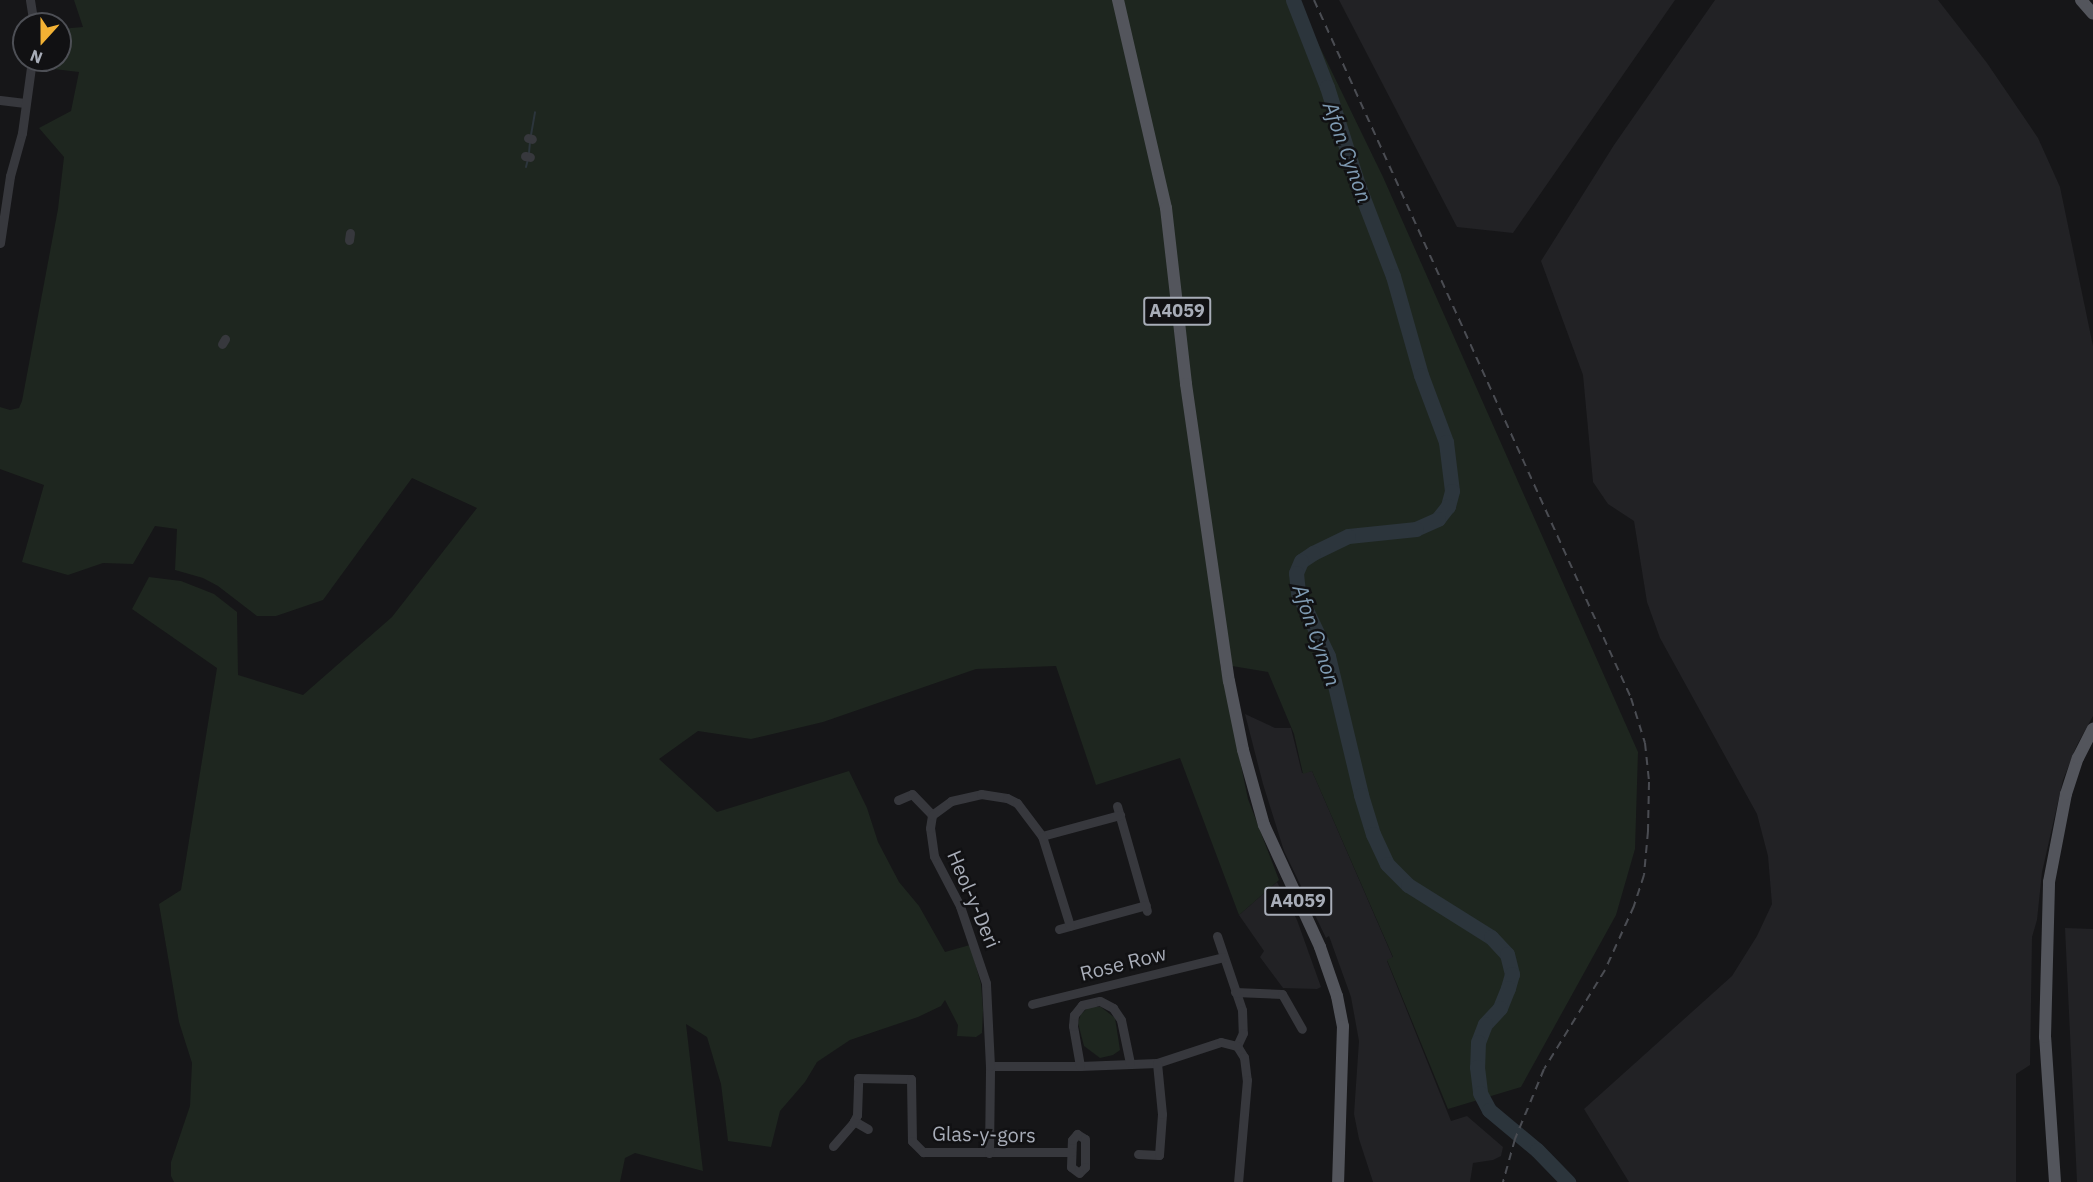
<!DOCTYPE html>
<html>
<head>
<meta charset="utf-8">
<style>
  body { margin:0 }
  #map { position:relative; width:2093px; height:1182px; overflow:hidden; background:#161618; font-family:"IBM Plex Sans",sans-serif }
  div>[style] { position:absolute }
  .built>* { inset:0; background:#222225 }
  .green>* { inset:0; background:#1e261f }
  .stream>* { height:2px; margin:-1px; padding:0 1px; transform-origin:1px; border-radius:1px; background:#2c353c }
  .river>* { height:15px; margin:-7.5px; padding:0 7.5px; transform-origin:7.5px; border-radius:7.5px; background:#2c353c }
  .minor>* { height:9px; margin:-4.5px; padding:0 4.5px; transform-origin:4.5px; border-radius:4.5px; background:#37383d }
  .major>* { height:12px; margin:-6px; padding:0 6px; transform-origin:6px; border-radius:6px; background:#53555c }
  .rail>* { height:2px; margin-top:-1px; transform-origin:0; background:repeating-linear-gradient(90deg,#4a4c52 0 8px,transparent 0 14px) }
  span { translate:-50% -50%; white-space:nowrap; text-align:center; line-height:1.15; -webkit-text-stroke:5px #111113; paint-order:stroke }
  .shield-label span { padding:2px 4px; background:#111113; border:2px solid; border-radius:4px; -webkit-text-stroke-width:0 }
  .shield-label { font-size:18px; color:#a8adb8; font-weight:700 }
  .street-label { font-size:20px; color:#a8adb8 }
  .water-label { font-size:21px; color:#7f9bb3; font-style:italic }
  .north { position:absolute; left:12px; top:12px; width:60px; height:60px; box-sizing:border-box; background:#111113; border:2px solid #4d4f55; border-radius:50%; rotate:201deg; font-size:16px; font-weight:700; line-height:24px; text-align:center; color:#a8adb8 }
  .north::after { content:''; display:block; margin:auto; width:21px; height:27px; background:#f2b134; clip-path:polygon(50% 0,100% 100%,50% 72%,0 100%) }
</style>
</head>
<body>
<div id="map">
  <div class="built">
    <div style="clip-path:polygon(1339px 0,1675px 0,1513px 233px,1457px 227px)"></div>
    <div style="clip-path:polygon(1715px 0,1938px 0,1987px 63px,2038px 138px,2060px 187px,2093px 346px,2093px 716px,2077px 745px,2063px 780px,2042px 872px,2037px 920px,2032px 937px,2030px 1065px,2016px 1074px,2016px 1182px,1629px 1182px,1584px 1109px,1732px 976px,1757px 936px,1772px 904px,1768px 856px,1757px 814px,1660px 638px,1647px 602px,1634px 521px,1608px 504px,1593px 482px,1583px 375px,1541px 261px,1614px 145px)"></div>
    <div style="clip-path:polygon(1245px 714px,1275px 728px,1291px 728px,1302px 773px,1312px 771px,1393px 958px,1387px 961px,1451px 1121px,1467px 1116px,1503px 1147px,1501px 1156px,1493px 1160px,1473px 1163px,1470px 1182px,1373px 1182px,1359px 1139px,1354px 1114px,1359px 1041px,1351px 997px,1329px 936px,1326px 938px,1284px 851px,1263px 784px)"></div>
    <div style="clip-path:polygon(1277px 882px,1297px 920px,1321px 987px,1317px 989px,1283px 988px,1260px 957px,1264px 951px,1239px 915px)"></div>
    <div style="clip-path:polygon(2065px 928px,2093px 929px,2093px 1182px,2077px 1182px)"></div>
  </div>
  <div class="green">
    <div style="clip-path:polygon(74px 0,1297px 0,1383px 177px,1638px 752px,1635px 849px,1616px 915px,1521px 1087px,1448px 1109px,1387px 960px,1393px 957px,1312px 771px,1303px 774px,1294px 734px,1268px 672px,1220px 664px,1248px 799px,1279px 880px,1239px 915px,1180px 758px,1096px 785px,1056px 666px,976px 669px,823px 722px,751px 739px,698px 731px,659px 759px,717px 812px,849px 771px,867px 808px,878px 842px,899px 882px,919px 906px,945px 952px,970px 945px,981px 984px,983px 1010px,982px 1033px,976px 1037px,957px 1036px,958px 1025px,945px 1000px,941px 1006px,918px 1017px,850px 1040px,817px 1062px,805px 1082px,780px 1111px,771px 1147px,728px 1141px,721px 1084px,707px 1037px,686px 1024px,703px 1171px,635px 1153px,625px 1158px,620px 1182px,174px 1182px,171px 1176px,171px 1162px,190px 1106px,192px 1063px,179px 1022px,159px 904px,181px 890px,217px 668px,132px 609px,149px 577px,181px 581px,214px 594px,237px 612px,238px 675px,303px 695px,392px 617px,477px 508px,412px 478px,323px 600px,276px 616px,257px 616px,218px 586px,203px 578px,175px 570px,177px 529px,155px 526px,133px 564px,103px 563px,68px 575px,22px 562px,44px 485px,0 469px,0 407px,10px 410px,19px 408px,22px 401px,58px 209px,64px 157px,39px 128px,71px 111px,79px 72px,37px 67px,38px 60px,60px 60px,60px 29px,83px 27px)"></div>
    <div style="clip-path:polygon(1089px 1007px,1101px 1007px,1115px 1018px,1120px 1050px,1113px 1055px,1100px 1058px,1084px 1046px,1078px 1023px,1081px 1014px)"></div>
  </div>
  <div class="stream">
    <div style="left:531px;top:135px;width:23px;rotate:-80deg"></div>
    <div style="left:529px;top:153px;width:12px;rotate:-85deg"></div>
    <div style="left:526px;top:167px;width:8px;rotate:-76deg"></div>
  </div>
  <div class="river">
    <div style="left:1293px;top:0;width:93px;rotate:68.7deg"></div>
    <div style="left:1327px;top:87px;width:103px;rotate:72.4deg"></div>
    <div style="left:1358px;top:185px;width:97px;rotate:69deg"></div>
    <div style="left:1393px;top:276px;width:103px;rotate:74.2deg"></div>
    <div style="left:1421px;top:375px;width:72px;rotate:69.5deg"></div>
    <div style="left:1446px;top:442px;width:49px;rotate:83deg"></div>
    <div style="left:1452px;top:491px;width:16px;rotate:105deg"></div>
    <div style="left:1448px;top:506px;width:16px;rotate:128deg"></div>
    <div style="left:1438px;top:519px;width:24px;rotate:156deg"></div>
    <div style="left:1416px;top:529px;width:68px;rotate:174.1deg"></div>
    <div style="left:1348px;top:536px;width:39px;rotate:154deg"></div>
    <div style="left:1313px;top:553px;width:14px;rotate:146deg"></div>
    <div style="left:1301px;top:561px;width:13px;rotate:113deg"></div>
    <div style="left:1296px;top:573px;width:20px;rotate:84deg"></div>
    <div style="left:1298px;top:593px;width:70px;rotate:64.5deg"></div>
    <div style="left:1328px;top:656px;width:143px;rotate:76.6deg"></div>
    <div style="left:1361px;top:795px;width:41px;rotate:72.9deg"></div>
    <div style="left:1373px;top:834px;width:33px;rotate:65deg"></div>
    <div style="left:1387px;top:864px;width:30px;rotate:45deg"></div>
    <div style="left:1408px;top:885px;width:98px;rotate:32.1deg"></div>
    <div style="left:1491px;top:937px;width:23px;rotate:47deg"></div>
    <div style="left:1507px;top:954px;width:21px;rotate:76deg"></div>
    <div style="left:1512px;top:974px;width:15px;rotate:106deg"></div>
    <div style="left:1508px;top:988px;width:22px;rotate:112deg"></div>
    <div style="left:1500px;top:1008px;width:22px;rotate:133deg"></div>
    <div style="left:1485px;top:1024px;width:19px;rotate:111deg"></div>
    <div style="left:1478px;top:1042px;width:25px;rotate:92deg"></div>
    <div style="left:1477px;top:1067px;width:26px;rotate:83deg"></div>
    <div style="left:1480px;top:1093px;width:19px;rotate:62deg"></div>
    <div style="left:1489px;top:1110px;width:62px;rotate:39.8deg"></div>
    <div style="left:1537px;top:1150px;width:45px;rotate:45.9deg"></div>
  </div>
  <div class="minor">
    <div style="left:30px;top:0;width:24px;rotate:81deg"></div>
    <div style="left:0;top:100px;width:25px;rotate:7deg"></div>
    <div style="left:528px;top:138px;width:4px;rotate:14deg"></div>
    <div style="left:525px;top:156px;width:5px;rotate:11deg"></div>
    <div style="left:349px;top:240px;width:7px;rotate:-82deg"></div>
    <div style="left:0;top:243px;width:68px;rotate:-81.5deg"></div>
    <div style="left:10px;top:176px;width:45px;rotate:-74.4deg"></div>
    <div style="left:22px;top:133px;width:74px;rotate:-82.2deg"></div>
    <div style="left:222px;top:344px;width:6px;rotate:-59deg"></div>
    <div style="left:898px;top:800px;width:15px;rotate:-23deg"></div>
    <div style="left:912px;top:794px;width:29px;rotate:46deg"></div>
    <div style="left:1117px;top:806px;width:109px;rotate:74.1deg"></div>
    <div style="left:1042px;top:836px;width:81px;rotate:-15.1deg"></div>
    <div style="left:1059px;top:929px;width:90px;rotate:-15.4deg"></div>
    <div style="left:1217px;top:936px;width:78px;rotate:71.3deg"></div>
    <div style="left:1242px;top:1010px;width:23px;rotate:88deg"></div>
    <div style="left:1243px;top:1033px;width:14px;rotate:115deg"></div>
    <div style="left:1237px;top:1046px;width:13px;rotate:58deg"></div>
    <div style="left:1244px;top:1057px;width:23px;rotate:83deg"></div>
    <div style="left:1247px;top:1080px;width:102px;rotate:95deg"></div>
    <div style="left:1235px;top:992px;width:47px;rotate:2.4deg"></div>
    <div style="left:1282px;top:994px;width:40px;rotate:60.3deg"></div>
    <div style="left:1032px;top:1004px;width:197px;rotate:-13.8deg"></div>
    <div style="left:990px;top:1066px;width:90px"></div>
    <div style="left:1080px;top:1066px;width:77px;rotate:-2.2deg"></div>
    <div style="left:1157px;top:1063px;width:67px;rotate:-18.2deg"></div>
    <div style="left:1221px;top:1042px;width:16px;rotate:14deg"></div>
    <div style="left:1080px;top:1066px;width:41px;rotate:-99.9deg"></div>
    <div style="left:1073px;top:1026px;width:11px;rotate:-85deg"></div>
    <div style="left:1074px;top:1015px;width:13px;rotate:-51deg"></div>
    <div style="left:1082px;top:1005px;width:18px;rotate:-13deg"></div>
    <div style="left:1100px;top:1001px;width:15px;rotate:28deg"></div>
    <div style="left:1113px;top:1008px;width:14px;rotate:56deg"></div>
    <div style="left:1121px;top:1020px;width:44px;rotate:78.2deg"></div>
    <div style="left:854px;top:1121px;width:16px;rotate:30deg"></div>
    <div style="left:1077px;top:1134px;width:9px;rotate:32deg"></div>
    <div style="left:1085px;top:1139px;width:28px;rotate:90deg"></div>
    <div style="left:1085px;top:1167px;width:8px;rotate:135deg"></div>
    <div style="left:1079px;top:1173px;width:10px;rotate:-143deg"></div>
    <div style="left:1071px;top:1167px;width:27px;rotate:-88deg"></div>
    <div style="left:1072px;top:1140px;width:8px;rotate:-50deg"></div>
    <div style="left:833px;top:1146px;width:30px;rotate:-49deg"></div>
    <div style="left:853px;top:1123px;width:9px;rotate:-63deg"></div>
    <div style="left:857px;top:1115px;width:37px;rotate:-88deg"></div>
    <div style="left:858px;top:1078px;width:53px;rotate:1.1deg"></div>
    <div style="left:911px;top:1079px;width:62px;rotate:89.1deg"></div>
    <div style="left:912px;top:1141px;width:16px;rotate:45deg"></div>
    <div style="left:923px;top:1152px;width:148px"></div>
    <div style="left:989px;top:1153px;width:87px;rotate:-89.3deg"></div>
    <div style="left:990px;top:1066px;width:83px;rotate:-92.8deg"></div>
    <div style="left:986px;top:983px;width:81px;rotate:-108.7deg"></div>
    <div style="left:960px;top:906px;width:56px;rotate:-117.5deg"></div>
    <div style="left:934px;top:856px;width:28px;rotate:-98deg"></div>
    <div style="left:930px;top:828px;width:13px;rotate:-81deg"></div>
    <div style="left:932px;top:815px;width:24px;rotate:-36deg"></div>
    <div style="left:951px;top:801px;width:31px;rotate:-13deg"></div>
    <div style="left:981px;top:794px;width:26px;rotate:9deg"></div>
    <div style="left:1007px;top:798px;width:11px;rotate:27deg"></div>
    <div style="left:1017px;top:803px;width:41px;rotate:52.9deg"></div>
    <div style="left:1042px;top:836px;width:94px;rotate:72.7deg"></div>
    <div style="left:1138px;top:1154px;width:21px;rotate:3deg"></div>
    <div style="left:1159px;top:1155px;width:41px;rotate:-85.8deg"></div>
    <div style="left:1162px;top:1114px;width:51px;rotate:-95.6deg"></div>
  </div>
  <div class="major">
    <div style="left:1118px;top:0;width:213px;rotate:77deg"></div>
    <div style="left:1166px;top:208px;width:177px;rotate:83.5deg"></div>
    <div style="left:1186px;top:384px;width:300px;rotate:81.8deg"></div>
    <div style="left:1229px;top:681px;width:70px;rotate:78.5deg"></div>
    <div style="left:1243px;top:750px;width:78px;rotate:74.4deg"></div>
    <div style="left:1264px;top:825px;width:134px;rotate:65.3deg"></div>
    <div style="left:1320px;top:947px;width:52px;rotate:70.9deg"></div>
    <div style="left:1337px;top:996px;width:31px;rotate:79deg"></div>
    <div style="left:1343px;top:1026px;width:156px;rotate:91.8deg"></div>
    <div style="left:2081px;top:0;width:18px;rotate:49deg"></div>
    <div style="left:2055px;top:1182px;width:145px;rotate:-93.9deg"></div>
    <div style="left:2045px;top:1037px;width:155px;rotate:-88.5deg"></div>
    <div style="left:2049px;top:882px;width:90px;rotate:-79.1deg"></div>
    <div style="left:2066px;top:794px;width:38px;rotate:-72deg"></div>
    <div style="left:2078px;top:758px;width:33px;rotate:-63deg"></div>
  </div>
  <div class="rail">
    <div style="left:1314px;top:0;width:767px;rotate:65.57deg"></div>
    <div style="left:1631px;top:698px;width:47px;rotate:72.7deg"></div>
    <div style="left:1645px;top:743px;width:39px;rotate:84deg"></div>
    <div style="left:1649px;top:782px;width:49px;rotate:91.2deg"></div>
    <div style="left:1648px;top:831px;width:44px;rotate:95.2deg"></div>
    <div style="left:1644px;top:875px;width:33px;rotate:108deg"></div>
    <div style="left:1634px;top:906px;width:70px;rotate:114.4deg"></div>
    <div style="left:1605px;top:970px;width:116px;rotate:121.6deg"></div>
    <div style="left:1544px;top:1069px;width:76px;rotate:112.5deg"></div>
    <div style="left:1515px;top:1139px;width:45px;rotate:105.6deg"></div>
  </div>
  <div class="shield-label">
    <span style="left:1177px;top:311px">A4059</span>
    <span style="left:1298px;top:901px">A4059</span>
  </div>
  <div class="street-label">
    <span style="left:974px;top:899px;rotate:67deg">Heol-y-Deri</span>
    <span style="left:1123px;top:963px;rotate:-14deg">Rose Row</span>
    <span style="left:984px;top:1134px;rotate:1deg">Glas-y-gors</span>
  </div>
  <div class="water-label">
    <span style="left:1348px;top:152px;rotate:70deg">Afon Cynon</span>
    <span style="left:1317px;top:635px;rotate:71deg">Afon Cynon</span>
  </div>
  <div class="north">N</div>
</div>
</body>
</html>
